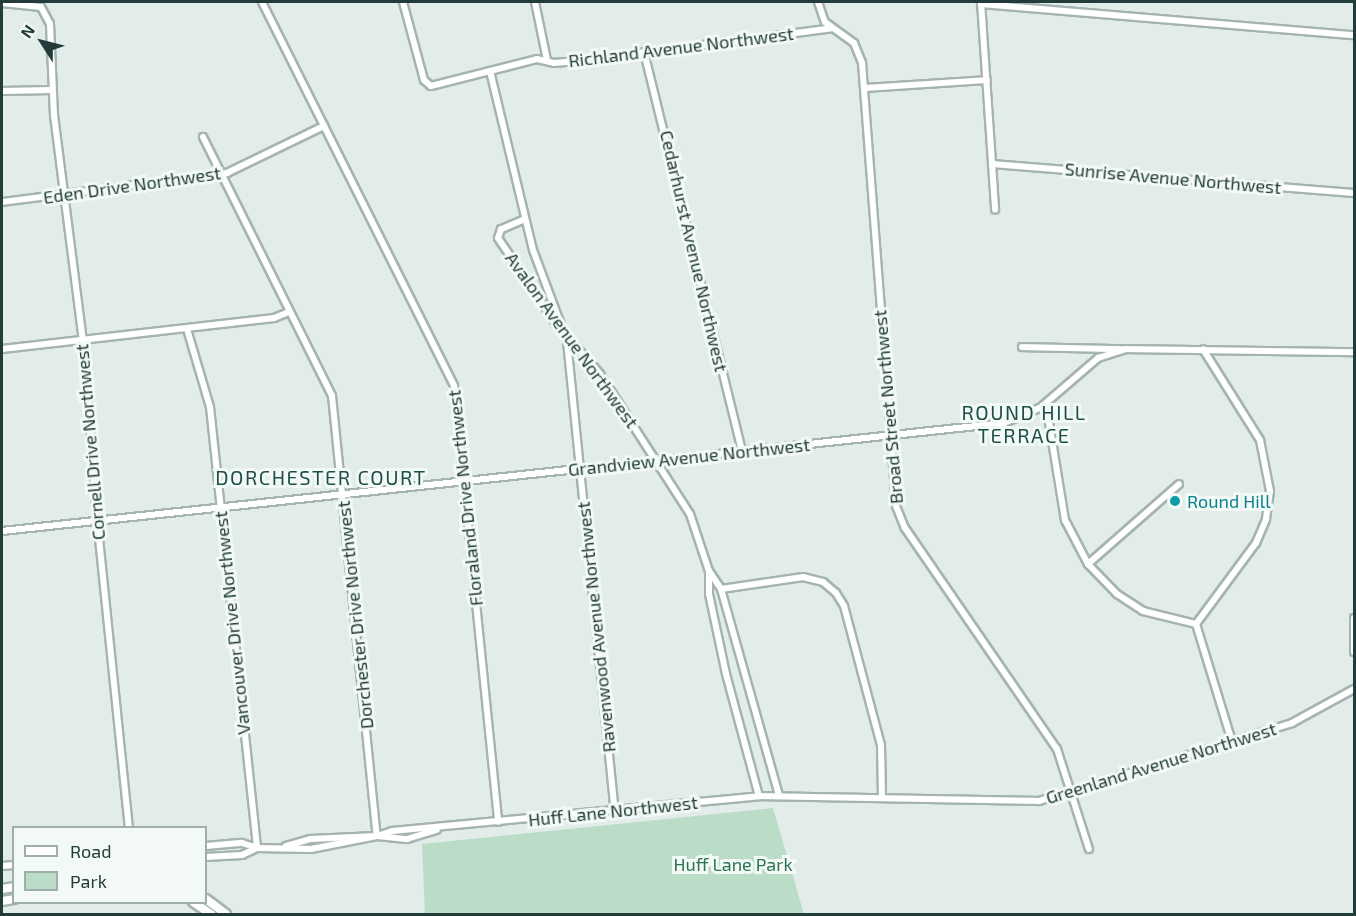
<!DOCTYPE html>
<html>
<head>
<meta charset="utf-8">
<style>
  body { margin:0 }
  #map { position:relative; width:1356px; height:916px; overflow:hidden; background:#e2ece9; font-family:"Exo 2",sans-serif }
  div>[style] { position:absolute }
  .green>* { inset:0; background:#bbddc8 }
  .roads { filter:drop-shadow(2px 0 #a5b4b1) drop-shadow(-2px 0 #a5b4b1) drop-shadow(0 2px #a5b4b1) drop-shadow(0 -2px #a5b4b1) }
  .minor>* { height:6px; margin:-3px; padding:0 3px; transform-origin:3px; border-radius:3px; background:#fff }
  .secondary>* { height:8px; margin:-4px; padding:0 4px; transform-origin:4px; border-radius:4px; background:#fff }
  .dots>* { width:16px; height:16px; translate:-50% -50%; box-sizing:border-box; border:3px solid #f2f9f6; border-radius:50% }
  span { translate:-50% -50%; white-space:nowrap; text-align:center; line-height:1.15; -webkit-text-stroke:6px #f2f9f6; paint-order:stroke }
  .street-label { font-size:18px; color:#223d39 }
  .culture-label { font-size:18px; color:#0d838f }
  .left { translate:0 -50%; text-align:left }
  .park-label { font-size:18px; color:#2c7451 }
  .neighbourhood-label { font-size:20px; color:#1e4f49; letter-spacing:1.5px }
  .frame { position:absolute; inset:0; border:3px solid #223d39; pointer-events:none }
  .legend { position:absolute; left:12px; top:826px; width:195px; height:78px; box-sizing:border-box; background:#f2f9f6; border:2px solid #9faeaa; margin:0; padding:8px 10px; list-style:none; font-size:18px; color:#223d39 }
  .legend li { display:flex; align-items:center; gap:12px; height:30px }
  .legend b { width:30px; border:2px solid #9faeaa }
  .north { position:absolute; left:12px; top:12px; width:60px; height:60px; -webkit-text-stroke:4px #f2f9f6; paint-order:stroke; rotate:306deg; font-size:16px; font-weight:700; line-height:24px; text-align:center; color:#223d39 }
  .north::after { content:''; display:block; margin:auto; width:21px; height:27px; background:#223d39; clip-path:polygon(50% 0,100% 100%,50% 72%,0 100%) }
</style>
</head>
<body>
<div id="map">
  <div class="green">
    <div style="clip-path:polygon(773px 808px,804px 914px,425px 914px,422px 844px)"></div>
  </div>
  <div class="roads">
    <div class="minor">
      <div style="left:262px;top:2px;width:429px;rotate:63.4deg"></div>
      <div style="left:454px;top:386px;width:438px;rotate:84.2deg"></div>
      <div style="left:403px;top:2px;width:81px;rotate:74.9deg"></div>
      <div style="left:424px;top:80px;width:9px;rotate:41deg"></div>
      <div style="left:431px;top:86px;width:109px;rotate:-14.3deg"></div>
      <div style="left:537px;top:59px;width:17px;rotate:13deg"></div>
      <div style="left:554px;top:63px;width:33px;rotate:-5deg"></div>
      <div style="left:587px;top:60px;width:247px;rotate:-7.4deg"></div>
      <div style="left:535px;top:2px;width:59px;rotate:78.3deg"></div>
      <div style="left:818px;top:2px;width:21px;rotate:71deg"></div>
      <div style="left:825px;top:22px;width:36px;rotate:36deg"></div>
      <div style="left:854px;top:43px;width:22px;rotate:68deg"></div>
      <div style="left:862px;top:63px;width:444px;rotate:85.6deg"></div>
      <div style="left:896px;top:506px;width:24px;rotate:68deg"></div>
      <div style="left:905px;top:528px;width:268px;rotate:55.5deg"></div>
      <div style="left:1057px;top:749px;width:105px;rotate:72.3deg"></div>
      <div style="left:981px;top:2px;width:208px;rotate:86.1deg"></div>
      <div style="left:2px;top:3px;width:39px;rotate:6deg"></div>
      <div style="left:41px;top:7px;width:19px;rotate:62deg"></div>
      <div style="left:50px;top:24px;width:91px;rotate:87.5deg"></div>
      <div style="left:54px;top:115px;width:235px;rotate:82.7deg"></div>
      <div style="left:84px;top:348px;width:171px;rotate:85.7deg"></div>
      <div style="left:97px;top:519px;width:311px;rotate:84.1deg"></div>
      <div style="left:981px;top:4px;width:374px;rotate:4.8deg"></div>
      <div style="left:644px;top:52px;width:411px;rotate:76.2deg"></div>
      <div style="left:490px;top:71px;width:184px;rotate:76.5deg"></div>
      <div style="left:533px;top:250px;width:97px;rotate:69.5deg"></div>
      <div style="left:567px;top:341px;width:472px;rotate:84.2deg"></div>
      <div style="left:864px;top:88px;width:123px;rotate:-3.7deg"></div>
      <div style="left:2px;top:91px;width:50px;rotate:-1.1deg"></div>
      <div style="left:203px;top:137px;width:289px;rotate:63.5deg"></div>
      <div style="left:332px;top:396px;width:442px;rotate:84.2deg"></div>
      <div style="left:992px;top:164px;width:363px;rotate:4.6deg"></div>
      <div style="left:2px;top:202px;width:227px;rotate:-7.3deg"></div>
      <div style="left:227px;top:173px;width:108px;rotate:-25.9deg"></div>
      <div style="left:525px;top:219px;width:26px;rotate:157deg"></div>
      <div style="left:501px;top:229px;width:9px;rotate:108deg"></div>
      <div style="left:498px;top:238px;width:105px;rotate:55.9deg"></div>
      <div style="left:557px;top:325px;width:65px;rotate:48.7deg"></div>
      <div style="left:600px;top:374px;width:166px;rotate:57.3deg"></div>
      <div style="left:690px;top:514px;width:60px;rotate:71.6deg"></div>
      <div style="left:709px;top:571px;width:22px;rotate:56deg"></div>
      <div style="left:721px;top:589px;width:214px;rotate:74.3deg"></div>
      <div style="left:187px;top:329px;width:81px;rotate:73.6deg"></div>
      <div style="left:210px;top:407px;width:443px;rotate:83.9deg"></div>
      <div style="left:1022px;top:347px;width:99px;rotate:1.2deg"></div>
      <div style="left:2px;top:349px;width:274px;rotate:-6.5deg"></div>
      <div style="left:274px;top:318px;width:16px;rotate:-22deg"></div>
      <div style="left:1046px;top:404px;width:118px;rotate:80.7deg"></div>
      <div style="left:1065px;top:520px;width:50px;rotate:62.4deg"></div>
      <div style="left:1088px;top:564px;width:42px;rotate:46deg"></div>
      <div style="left:1117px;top:594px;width:31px;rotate:33deg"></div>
      <div style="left:1143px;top:611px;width:55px;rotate:13.8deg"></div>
      <div style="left:2px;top:531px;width:1008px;rotate:-6.15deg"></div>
      <div style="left:1004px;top:423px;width:39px;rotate:-23deg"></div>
      <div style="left:1040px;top:408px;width:77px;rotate:-40.8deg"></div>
      <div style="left:1098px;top:358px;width:28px;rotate:-18deg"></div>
      <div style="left:1125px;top:349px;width:229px;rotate:0.8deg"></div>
      <div style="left:1088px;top:564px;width:121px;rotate:-41.3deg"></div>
      <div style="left:709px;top:571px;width:23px;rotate:90deg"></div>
      <div style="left:709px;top:594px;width:82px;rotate:78deg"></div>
      <div style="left:726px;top:674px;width:126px;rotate:74.9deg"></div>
      <div style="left:721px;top:589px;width:83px;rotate:-8.3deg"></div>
      <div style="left:803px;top:577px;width:21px;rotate:14deg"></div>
      <div style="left:823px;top:582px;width:17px;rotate:40deg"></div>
      <div style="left:836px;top:593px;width:15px;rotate:58deg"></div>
      <div style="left:844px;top:606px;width:144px;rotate:75.1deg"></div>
      <div style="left:881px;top:745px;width:53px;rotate:88.9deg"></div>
      <div style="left:1354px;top:618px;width:34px;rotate:90deg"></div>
      <div style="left:1196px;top:624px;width:101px;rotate:-53.5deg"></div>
      <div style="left:1256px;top:543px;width:26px;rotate:-67deg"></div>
      <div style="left:1266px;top:519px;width:28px;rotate:-82deg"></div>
      <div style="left:1270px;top:491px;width:52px;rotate:-101.1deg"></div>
      <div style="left:1260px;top:440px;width:107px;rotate:-122.1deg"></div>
      <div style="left:1196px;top:624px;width:123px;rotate:73deg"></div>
      <div style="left:206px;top:846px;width:36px;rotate:-5deg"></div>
      <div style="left:242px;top:843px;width:16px;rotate:18deg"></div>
      <div style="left:257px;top:848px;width:54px;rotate:1.1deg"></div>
      <div style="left:311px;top:849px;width:67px;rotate:-11.1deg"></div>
      <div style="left:377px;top:836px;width:30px;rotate:6deg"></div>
      <div style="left:407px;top:839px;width:31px;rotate:-17deg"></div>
      <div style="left:286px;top:846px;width:25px;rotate:-16deg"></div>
      <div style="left:310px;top:839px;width:67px;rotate:-2.6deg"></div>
      <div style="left:377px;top:836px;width:16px;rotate:-18deg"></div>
      <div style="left:392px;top:831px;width:369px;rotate:-5.4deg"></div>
      <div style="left:759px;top:796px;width:280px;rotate:1deg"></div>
      <div style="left:1039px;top:801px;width:265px;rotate:-17.1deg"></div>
      <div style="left:1292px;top:723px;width:71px;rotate:-28.7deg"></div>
      <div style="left:206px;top:857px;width:36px;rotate:-3deg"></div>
      <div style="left:242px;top:855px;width:17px;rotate:-25deg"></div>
      <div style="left:2px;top:866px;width:12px;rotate:-5deg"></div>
    </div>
    <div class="secondary">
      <div style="left:2px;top:889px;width:12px;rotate:-9deg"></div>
      <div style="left:206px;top:899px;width:25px;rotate:37deg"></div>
      <div style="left:2px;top:901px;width:12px;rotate:-9deg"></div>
      <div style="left:193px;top:902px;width:22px;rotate:34deg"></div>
    </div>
  </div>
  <div class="dots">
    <div style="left:1175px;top:501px;background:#0f9aa8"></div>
  </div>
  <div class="street-label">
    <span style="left:681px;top:47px;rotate:-7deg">Richland Avenue Northwest</span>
    <span style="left:1173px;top:178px;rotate:5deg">Sunrise Avenue Northwest</span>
    <span style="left:132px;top:185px;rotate:-8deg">Eden Drive Northwest</span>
    <span style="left:694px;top:251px;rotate:77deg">Cedarhurst Avenue Northwest</span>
    <span style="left:572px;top:340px;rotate:54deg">Avalon Avenue Northwest</span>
    <span style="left:888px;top:407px;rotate:-95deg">Broad Street Northwest</span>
    <span style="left:90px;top:442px;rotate:-95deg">Cornell Drive Northwest</span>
    <span style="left:689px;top:457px;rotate:-6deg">Grandview Avenue Northwest</span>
    <span style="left:465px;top:498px;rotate:-96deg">Floraland Drive Northwest</span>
    <span style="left:355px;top:615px;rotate:-96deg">Dorchester Drive Northwest</span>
    <span style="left:232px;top:623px;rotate:-96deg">Vancouver Drive Northwest</span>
    <span style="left:596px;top:627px;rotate:-96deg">Ravenwood Avenue Northwest</span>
    <span style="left:1161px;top:763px;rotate:-17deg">Greenland Avenue Northwest</span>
    <span style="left:613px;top:811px;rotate:-6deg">Huff Lane Northwest</span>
  </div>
  <div class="culture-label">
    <span class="left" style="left:1187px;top:501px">Round Hill</span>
  </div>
  <div class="park-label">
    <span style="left:733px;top:864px">Huff Lane Park</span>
  </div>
  <div class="neighbourhood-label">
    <span style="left:1024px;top:424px">ROUND HILL<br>TERRACE</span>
    <span style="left:321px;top:477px">DORCHESTER COURT</span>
  </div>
  <div class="frame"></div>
  <ul class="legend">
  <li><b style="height:8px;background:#fff"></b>Road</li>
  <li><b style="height:16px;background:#bbddc8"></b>Park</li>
  </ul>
  <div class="north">N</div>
</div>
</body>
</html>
